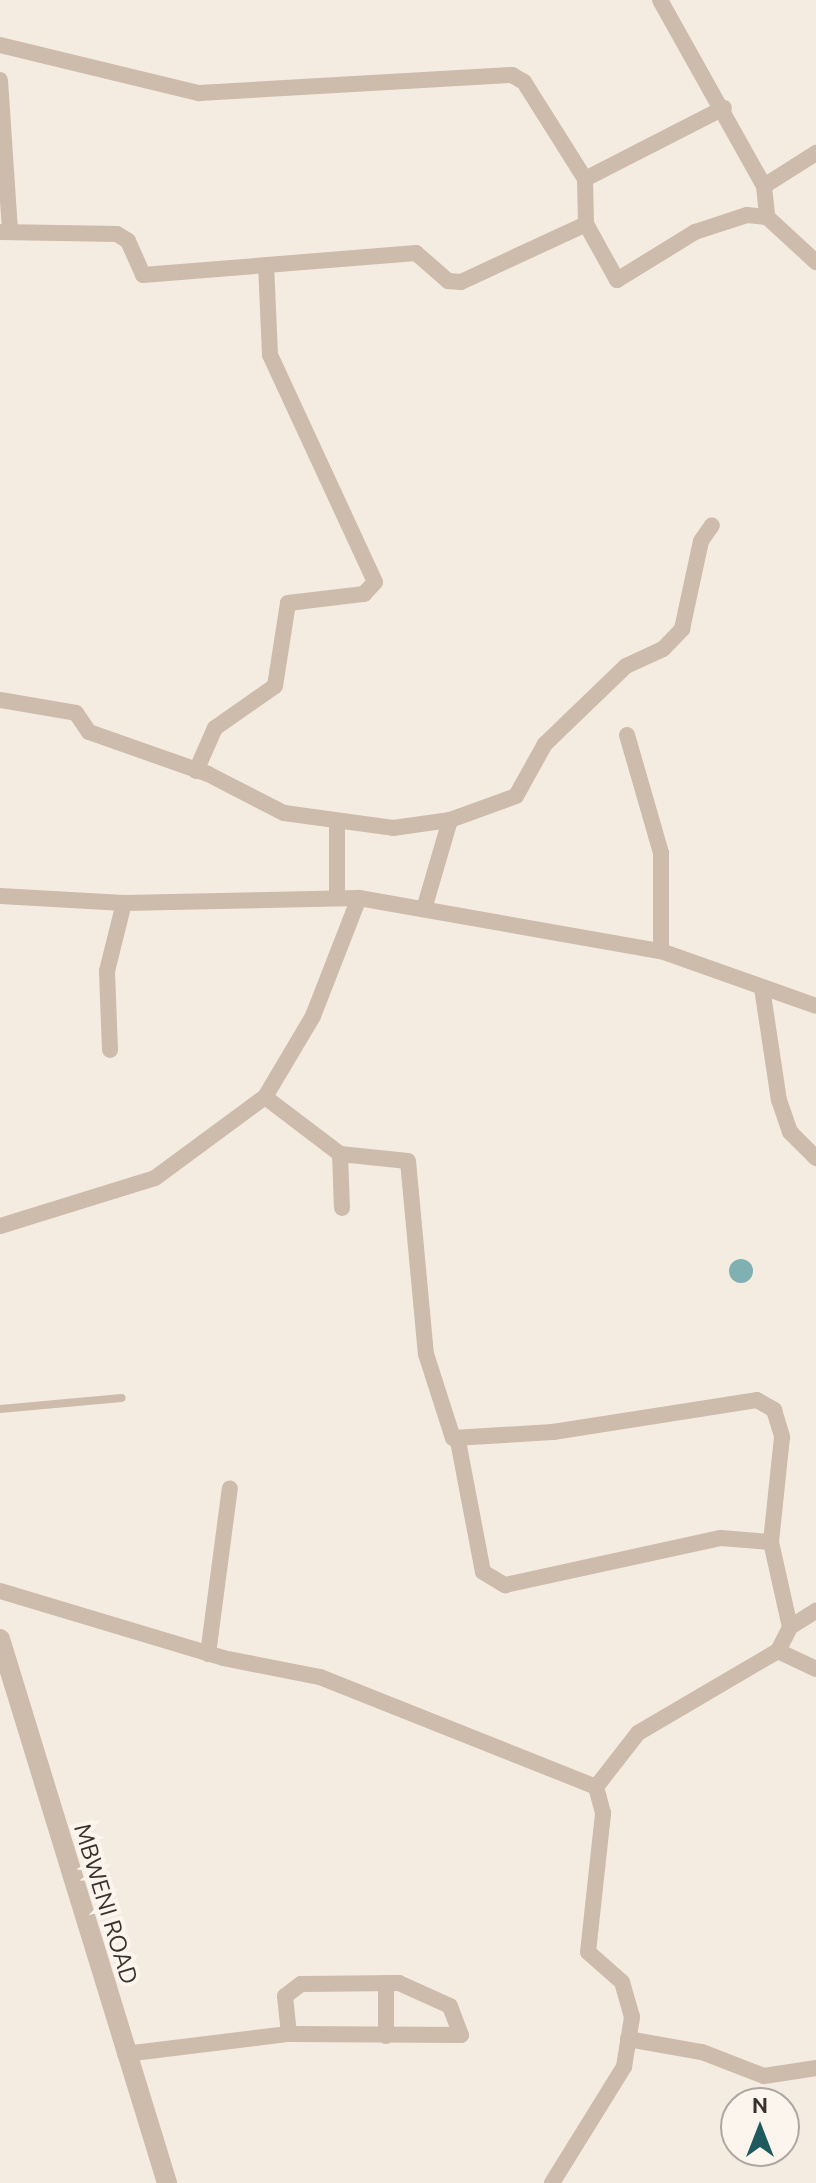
<!DOCTYPE html>
<html>
<head>
<meta charset="utf-8">
<style>
  body { margin:0 }
  #map { position:relative; width:816px; height:2183px; overflow:hidden; background:#f4ebe1; font-family:Ubuntu,sans-serif }
  div>[style] { position:absolute }
  .water>* { inset:0; background:#7fb0b2 }
  .round { border-radius:50% }
  .service>* { height:8px; margin:-4px; padding:0 4px; transform-origin:4px; border-radius:4px; background:#cdbbac }
  .minor>* { height:16px; margin:-8px; padding:0 8px; transform-origin:8px; border-radius:8px; background:#cdbbac }
  .tertiary>* { height:20px; margin:-10px; padding:0 10px; transform-origin:10px; border-radius:10px; background:#cdbbac }
  span { translate:-50% -50%; white-space:nowrap; text-align:center; line-height:1.15; -webkit-text-stroke:8px #fbf5ee; paint-order:stroke }
  .street-label { font-size:24px; color:#3b302b }
  .north { position:absolute; left:720px; top:2087px; width:80px; height:80px; box-sizing:border-box; background:#fbf5ee; border:2px solid #aea6a0; border-radius:50%; rotate:0deg; font-size:22px; font-weight:700; line-height:32px; text-align:center; color:#3b302b }
  .north::after { content:''; display:block; margin:auto; width:28px; height:36px; background:#1f5a5e; clip-path:polygon(50% 0,100% 100%,50% 72%,0 100%) }
</style>
</head>
<body>
<div id="map">
  <div class="water">
    <div class="round" style="left:729px;top:1259px;width:24px;height:24px"></div>
  </div>
  <div class="service">
    <div style="left:0;top:1409px;width:122px;rotate:-5.2deg"></div>
  </div>
  <div class="minor">
    <div style="left:660px;top:0;width:213px;rotate:60.8deg"></div>
    <div style="left:764px;top:186px;width:31px;rotate:84deg"></div>
    <div style="left:0;top:45px;width:205px;rotate:13.6deg"></div>
    <div style="left:199px;top:93px;width:314px;rotate:-3.3deg"></div>
    <div style="left:512px;top:75px;width:14px;rotate:30deg"></div>
    <div style="left:524px;top:82px;width:115px;rotate:57.8deg"></div>
    <div style="left:585px;top:179px;width:156px;rotate:-27.1deg"></div>
    <div style="left:0;top:80px;width:152px;rotate:86.2deg"></div>
    <div style="left:585px;top:179px;width:45px;rotate:88.7deg"></div>
    <div style="left:764px;top:186px;width:62px;rotate:-32.4deg"></div>
    <div style="left:0;top:232px;width:117px;rotate:1deg"></div>
    <div style="left:117px;top:234px;width:13px;rotate:32deg"></div>
    <div style="left:128px;top:241px;width:37px;rotate:66deg"></div>
    <div style="left:143px;top:275px;width:274px;rotate:-4.6deg"></div>
    <div style="left:416px;top:253px;width:43px;rotate:41.2deg"></div>
    <div style="left:448px;top:281px;width:13px;rotate:4deg"></div>
    <div style="left:461px;top:282px;width:138px;rotate:-24.9deg"></div>
    <div style="left:586px;top:224px;width:64px;rotate:61deg"></div>
    <div style="left:617px;top:280px;width:92px;rotate:-31.6deg"></div>
    <div style="left:695px;top:232px;width:55px;rotate:-18.1deg"></div>
    <div style="left:747px;top:215px;width:20px;rotate:6deg"></div>
    <div style="left:767px;top:217px;width:67px;rotate:42.6deg"></div>
    <div style="left:0;top:700px;width:77px;rotate:9.7deg"></div>
    <div style="left:76px;top:713px;width:23px;rotate:56deg"></div>
    <div style="left:89px;top:732px;width:126px;rotate:19.4deg"></div>
    <div style="left:208px;top:774px;width:85px;rotate:27.2deg"></div>
    <div style="left:284px;top:813px;width:110px;rotate:7.8deg"></div>
    <div style="left:393px;top:828px;width:58px;rotate:-8deg"></div>
    <div style="left:450px;top:820px;width:70px;rotate:-20deg"></div>
    <div style="left:516px;top:796px;width:60px;rotate:-60.9deg"></div>
    <div style="left:545px;top:744px;width:112px;rotate:-43.9deg"></div>
    <div style="left:626px;top:666px;width:41px;rotate:-24.7deg"></div>
    <div style="left:663px;top:649px;width:28px;rotate:-46deg"></div>
    <div style="left:682px;top:629px;width:90px;rotate:-77.8deg"></div>
    <div style="left:701px;top:541px;width:19px;rotate:-55deg"></div>
    <div style="left:627px;top:735px;width:123px;rotate:73.9deg"></div>
    <div style="left:661px;top:853px;width:98px;rotate:90deg"></div>
    <div style="left:196px;top:771px;width:47px;rotate:-66.2deg"></div>
    <div style="left:215px;top:728px;width:73px;rotate:-35deg"></div>
    <div style="left:275px;top:686px;width:84px;rotate:-81.1deg"></div>
    <div style="left:288px;top:603px;width:77px;rotate:-6.8deg"></div>
    <div style="left:364px;top:594px;width:16px;rotate:-47deg"></div>
    <div style="left:375px;top:582px;width:250px;rotate:-114.8deg"></div>
    <div style="left:270px;top:355px;width:90px;rotate:-92.5deg"></div>
    <div style="left:337px;top:822px;width:73px;rotate:90deg"></div>
    <div style="left:0;top:896px;width:124px;rotate:3.2deg"></div>
    <div style="left:124px;top:903px;width:235px;rotate:-1.2deg"></div>
    <div style="left:359px;top:898px;width:307px;rotate:10deg"></div>
    <div style="left:661px;top:951px;width:164px;rotate:19.5deg"></div>
    <div style="left:424px;top:909px;width:93px;rotate:-73.7deg"></div>
    <div style="left:762px;top:988px;width:113px;rotate:81.4deg"></div>
    <div style="left:779px;top:1100px;width:34px;rotate:71deg"></div>
    <div style="left:790px;top:1132px;width:37px;rotate:45deg"></div>
    <div style="left:110px;top:1050px;width:79px;rotate:-92.2deg"></div>
    <div style="left:107px;top:971px;width:70px;rotate:-76deg"></div>
    <div style="left:265px;top:1097px;width:94px;rotate:37.2deg"></div>
    <div style="left:340px;top:1154px;width:68px;rotate:5.9deg"></div>
    <div style="left:408px;top:1161px;width:194px;rotate:84.7deg"></div>
    <div style="left:426px;top:1354px;width:88px;rotate:72.2deg"></div>
    <div style="left:453px;top:1438px;width:100px;rotate:-3.4deg"></div>
    <div style="left:553px;top:1432px;width:206px;rotate:-8.9deg"></div>
    <div style="left:757px;top:1400px;width:20px;rotate:30deg"></div>
    <div style="left:774px;top:1410px;width:28px;rotate:73deg"></div>
    <div style="left:782px;top:1437px;width:106px;rotate:96deg"></div>
    <div style="left:771px;top:1542px;width:87px;rotate:77.4deg"></div>
    <div style="left:340px;top:1154px;width:54px;rotate:87.9deg"></div>
    <div style="left:0;top:1226px;width:162px;rotate:-17.2deg"></div>
    <div style="left:155px;top:1178px;width:137px;rotate:-36.4deg"></div>
    <div style="left:265px;top:1097px;width:94px;rotate:-59.3deg"></div>
    <div style="left:313px;top:1016px;width:127px;rotate:-68.7deg"></div>
    <div style="left:458px;top:1441px;width:133px;rotate:79.2deg"></div>
    <div style="left:483px;top:1572px;width:26px;rotate:31deg"></div>
    <div style="left:505px;top:1585px;width:221px;rotate:-12.3deg"></div>
    <div style="left:721px;top:1538px;width:50px;rotate:4.6deg"></div>
    <div style="left:0;top:1591px;width:233px;rotate:16.7deg"></div>
    <div style="left:223px;top:1658px;width:99px;rotate:11.1deg"></div>
    <div style="left:320px;top:1677px;width:297px;rotate:21.7deg"></div>
    <div style="left:778px;top:1651px;width:42px;rotate:25.3deg"></div>
    <div style="left:208px;top:1654px;width:167px;rotate:-82.5deg"></div>
    <div style="left:386px;top:1983px;width:53px;rotate:90deg"></div>
    <div style="left:628px;top:2039px;width:75px;rotate:10deg"></div>
    <div style="left:702px;top:2052px;width:66px;rotate:21.2deg"></div>
    <div style="left:764px;top:2076px;width:53px;rotate:-8.7deg"></div>
    <div style="left:125px;top:2054px;width:165px;rotate:-7deg"></div>
    <div style="left:289px;top:2034px;width:172px;rotate:0.3deg"></div>
    <div style="left:461px;top:2035px;width:31px;rotate:-111deg"></div>
    <div style="left:450px;top:2006px;width:56px;rotate:-155.7deg"></div>
    <div style="left:399px;top:1983px;width:98px;rotate:179.4deg"></div>
    <div style="left:301px;top:1984px;width:20px;rotate:143deg"></div>
    <div style="left:285px;top:1996px;width:38px;rotate:84deg"></div>
    <div style="left:552px;top:2183px;width:137px;rotate:-58.2deg"></div>
    <div style="left:624px;top:2067px;width:51px;rotate:-80.9deg"></div>
    <div style="left:632px;top:2017px;width:36px;rotate:-106deg"></div>
    <div style="left:622px;top:1982px;width:45px;rotate:-138.6deg"></div>
    <div style="left:588px;top:1952px;width:140px;rotate:-83.8deg"></div>
    <div style="left:603px;top:1813px;width:27px;rotate:-105deg"></div>
    <div style="left:596px;top:1787px;width:68px;rotate:-52.1deg"></div>
    <div style="left:638px;top:1733px;width:162px;rotate:-30.4deg"></div>
    <div style="left:778px;top:1651px;width:27px;rotate:-63deg"></div>
    <div style="left:790px;top:1627px;width:31px;rotate:-32deg"></div>
  </div>
  <div class="tertiary">
    <div style="left:0;top:1639px;width:569px;rotate:72.93deg"></div>
  </div>
  <div class="street-label">
    <span style="left:106px;top:1904px;rotate:73deg">MBWENI ROAD</span>
  </div>
  <div class="north">N</div>
</div>
</body>
</html>
